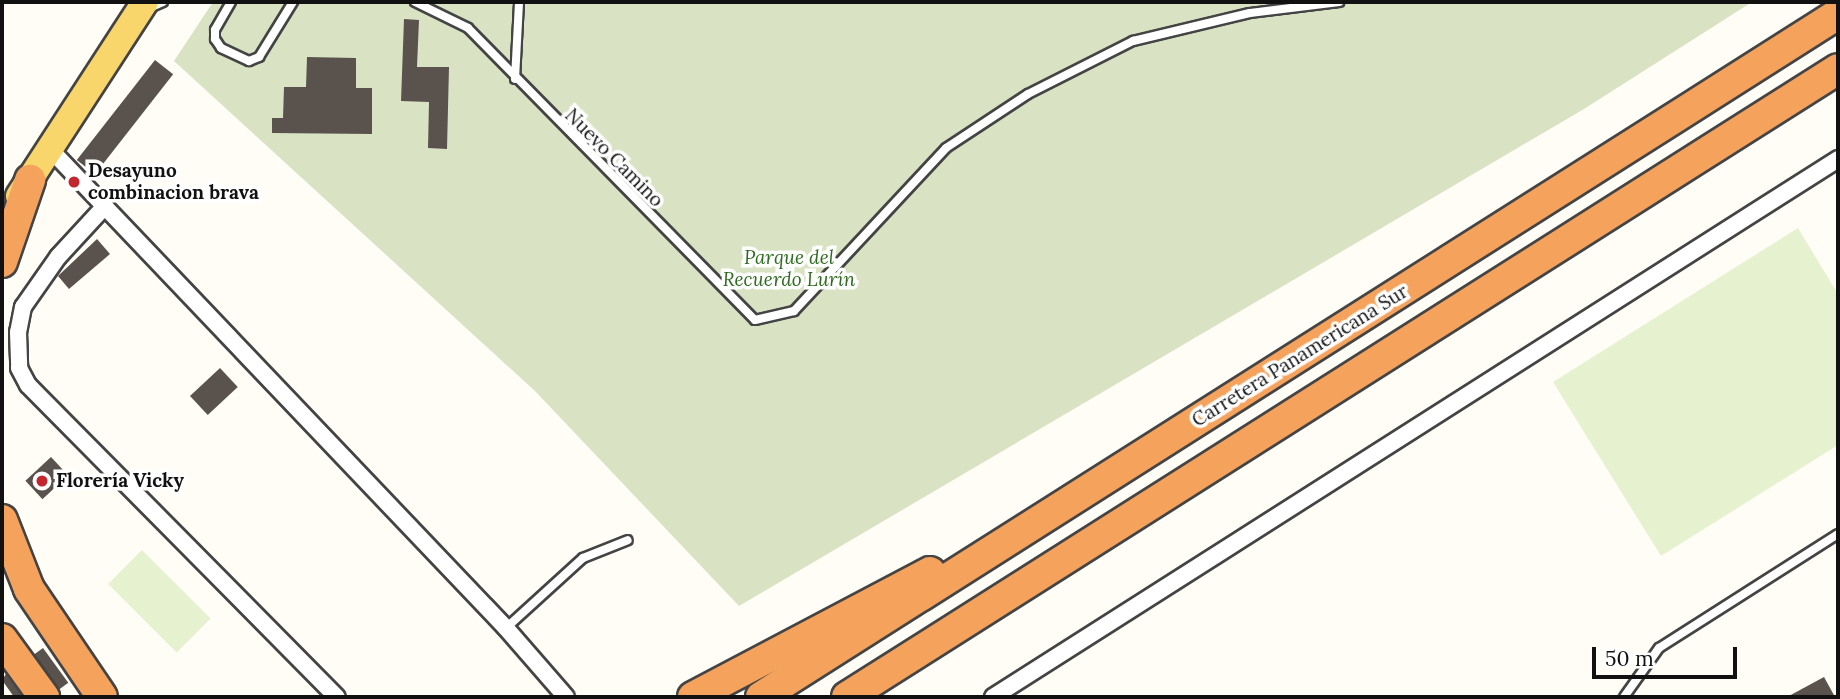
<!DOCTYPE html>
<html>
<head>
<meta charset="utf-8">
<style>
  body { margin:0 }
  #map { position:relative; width:1840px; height:699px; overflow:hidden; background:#fffdf5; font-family:Lora,serif }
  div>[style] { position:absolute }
  .cemetery>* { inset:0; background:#d9e3c4 }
  .pitch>* { inset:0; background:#e6f2cf; transform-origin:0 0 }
  .building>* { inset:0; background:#5a524d; transform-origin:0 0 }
  .roads { filter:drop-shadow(2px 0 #444) drop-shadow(-2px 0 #444) drop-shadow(0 2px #444) drop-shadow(0 -2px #444) }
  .service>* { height:8px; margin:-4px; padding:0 4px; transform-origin:4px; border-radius:4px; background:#fff }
  .minor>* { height:16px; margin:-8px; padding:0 8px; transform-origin:8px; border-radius:8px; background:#fff }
  .primary>* { height:26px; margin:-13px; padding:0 13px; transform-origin:13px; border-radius:13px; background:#f9d66b }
  .motorway>* { height:30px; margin:-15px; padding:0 15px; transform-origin:15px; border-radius:15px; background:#f5a25d }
  .dots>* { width:19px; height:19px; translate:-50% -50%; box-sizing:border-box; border:4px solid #fff; border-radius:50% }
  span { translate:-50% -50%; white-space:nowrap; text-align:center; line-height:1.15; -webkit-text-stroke:7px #fff; paint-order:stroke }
  .street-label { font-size:19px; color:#111 }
  .poi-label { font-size:19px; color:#111; font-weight:700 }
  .left { translate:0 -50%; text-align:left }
  .park-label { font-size:19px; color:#2f6b1f; font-style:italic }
  .frame { position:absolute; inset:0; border:4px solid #111; pointer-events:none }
  .scale { position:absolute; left:1592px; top:647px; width:145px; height:32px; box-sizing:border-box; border:4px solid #111; border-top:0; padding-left:9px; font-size:21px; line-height:24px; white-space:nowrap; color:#111; -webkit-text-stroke:5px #fff; paint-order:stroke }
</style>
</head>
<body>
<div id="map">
  <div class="cemetery">
    <div style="clip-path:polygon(213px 2px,1752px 2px,1584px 109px,739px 606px,535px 391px,174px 61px)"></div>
  </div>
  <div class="pitch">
    <div style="clip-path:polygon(1798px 228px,1838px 294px,1838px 445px,1661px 556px,1553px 382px)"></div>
    <div style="left:142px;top:550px;width:97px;height:48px;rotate:45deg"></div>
  </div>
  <div class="building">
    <div style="clip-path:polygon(404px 19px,419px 20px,417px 67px,449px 67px,447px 149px,428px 148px,429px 102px,401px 101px)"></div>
    <div style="clip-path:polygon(307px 57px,356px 58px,356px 88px,372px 88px,372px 134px,272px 133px,272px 118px,283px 118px,284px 87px,306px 87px)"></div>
    <div style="left:155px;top:60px;width:23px;height:127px;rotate:38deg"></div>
    <div style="clip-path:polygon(97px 239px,110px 254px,69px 289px,58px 276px)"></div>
    <div style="left:220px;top:368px;width:26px;height:41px;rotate:47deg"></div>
    <div style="left:51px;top:457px;width:25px;height:35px;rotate:47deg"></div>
    <div style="left:43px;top:648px;width:43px;height:11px;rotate:54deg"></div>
    <div style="clip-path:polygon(6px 674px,23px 697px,14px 697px,2px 680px)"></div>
    <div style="clip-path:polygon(1824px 677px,1835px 697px,1787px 697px)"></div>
  </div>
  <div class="roads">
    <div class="service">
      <div style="left:231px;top:2px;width:32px;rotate:120deg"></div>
      <div style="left:215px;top:30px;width:9px;rotate:90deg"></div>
      <div style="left:215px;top:39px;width:11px;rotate:56deg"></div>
      <div style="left:221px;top:48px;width:31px;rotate:25deg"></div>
      <div style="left:249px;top:61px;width:11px;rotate:-22deg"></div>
      <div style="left:259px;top:57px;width:65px;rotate:-58.3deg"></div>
      <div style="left:415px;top:2px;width:59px;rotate:26.1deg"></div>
      <div style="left:468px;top:28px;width:409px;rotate:45.5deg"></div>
      <div style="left:755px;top:320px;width:40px;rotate:-13deg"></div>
      <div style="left:794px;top:311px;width:223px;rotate:-47deg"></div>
      <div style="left:946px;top:148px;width:98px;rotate:-33.4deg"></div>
      <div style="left:1028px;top:94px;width:118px;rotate:-26.8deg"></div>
      <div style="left:1133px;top:41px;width:120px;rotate:-13.5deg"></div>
      <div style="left:1250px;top:13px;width:90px;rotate:-7deg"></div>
      <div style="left:149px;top:8px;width:15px;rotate:-23deg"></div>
      <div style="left:515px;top:79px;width:77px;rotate:-87deg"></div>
      <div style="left:506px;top:628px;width:104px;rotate:-42.3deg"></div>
      <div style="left:583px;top:558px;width:48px;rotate:-21.8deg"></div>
      <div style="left:1624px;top:697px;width:60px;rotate:-54.5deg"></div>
      <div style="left:1659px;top:648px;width:212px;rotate:-32.5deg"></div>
    </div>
    <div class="minor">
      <div style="left:50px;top:149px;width:661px;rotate:46.41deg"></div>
      <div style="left:506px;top:628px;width:91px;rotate:49deg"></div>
      <div style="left:105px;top:206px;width:69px;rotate:132.7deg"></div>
      <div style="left:58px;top:257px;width:61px;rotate:125deg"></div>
      <div style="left:23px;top:307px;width:25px;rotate:101deg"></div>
      <div style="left:18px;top:332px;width:36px;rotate:88deg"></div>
      <div style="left:19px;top:368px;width:19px;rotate:62deg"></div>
      <div style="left:28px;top:385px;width:439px;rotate:45.3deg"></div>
      <div style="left:993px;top:697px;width:1002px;rotate:-32.48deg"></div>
    </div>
    <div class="primary">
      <div style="left:19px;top:196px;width:231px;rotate:-57deg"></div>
    </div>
    <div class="motorway">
      <div style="left:2px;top:262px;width:87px;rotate:-71.1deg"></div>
      <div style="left:2px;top:520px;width:74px;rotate:68.6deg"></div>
      <div style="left:29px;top:589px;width:130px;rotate:55.9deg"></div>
      <div style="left:2px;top:639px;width:72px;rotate:54.1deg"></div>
      <div style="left:693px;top:697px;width:268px;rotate:-27.8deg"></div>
      <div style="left:761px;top:697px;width:1275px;rotate:-32.38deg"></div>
      <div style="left:847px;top:697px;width:1173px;rotate:-32.36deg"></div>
    </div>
  </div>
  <div class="dots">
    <div style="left:74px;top:182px;background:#c4262e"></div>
    <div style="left:42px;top:481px;background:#c4262e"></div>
  </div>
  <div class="street-label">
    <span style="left:614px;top:158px;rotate:45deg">Nuevo Camino</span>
    <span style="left:1300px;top:356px;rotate:-32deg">Carretera Panamericana Sur</span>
  </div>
  <div class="poi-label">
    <span class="left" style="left:88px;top:182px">Desayuno<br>combinacion brava</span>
    <span class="left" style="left:56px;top:481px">Florería Vicky</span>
  </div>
  <div class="park-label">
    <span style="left:789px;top:269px">Parque del<br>Recuerdo Lurín</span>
  </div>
  <div class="frame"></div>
  <div class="scale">50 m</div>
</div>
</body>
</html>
